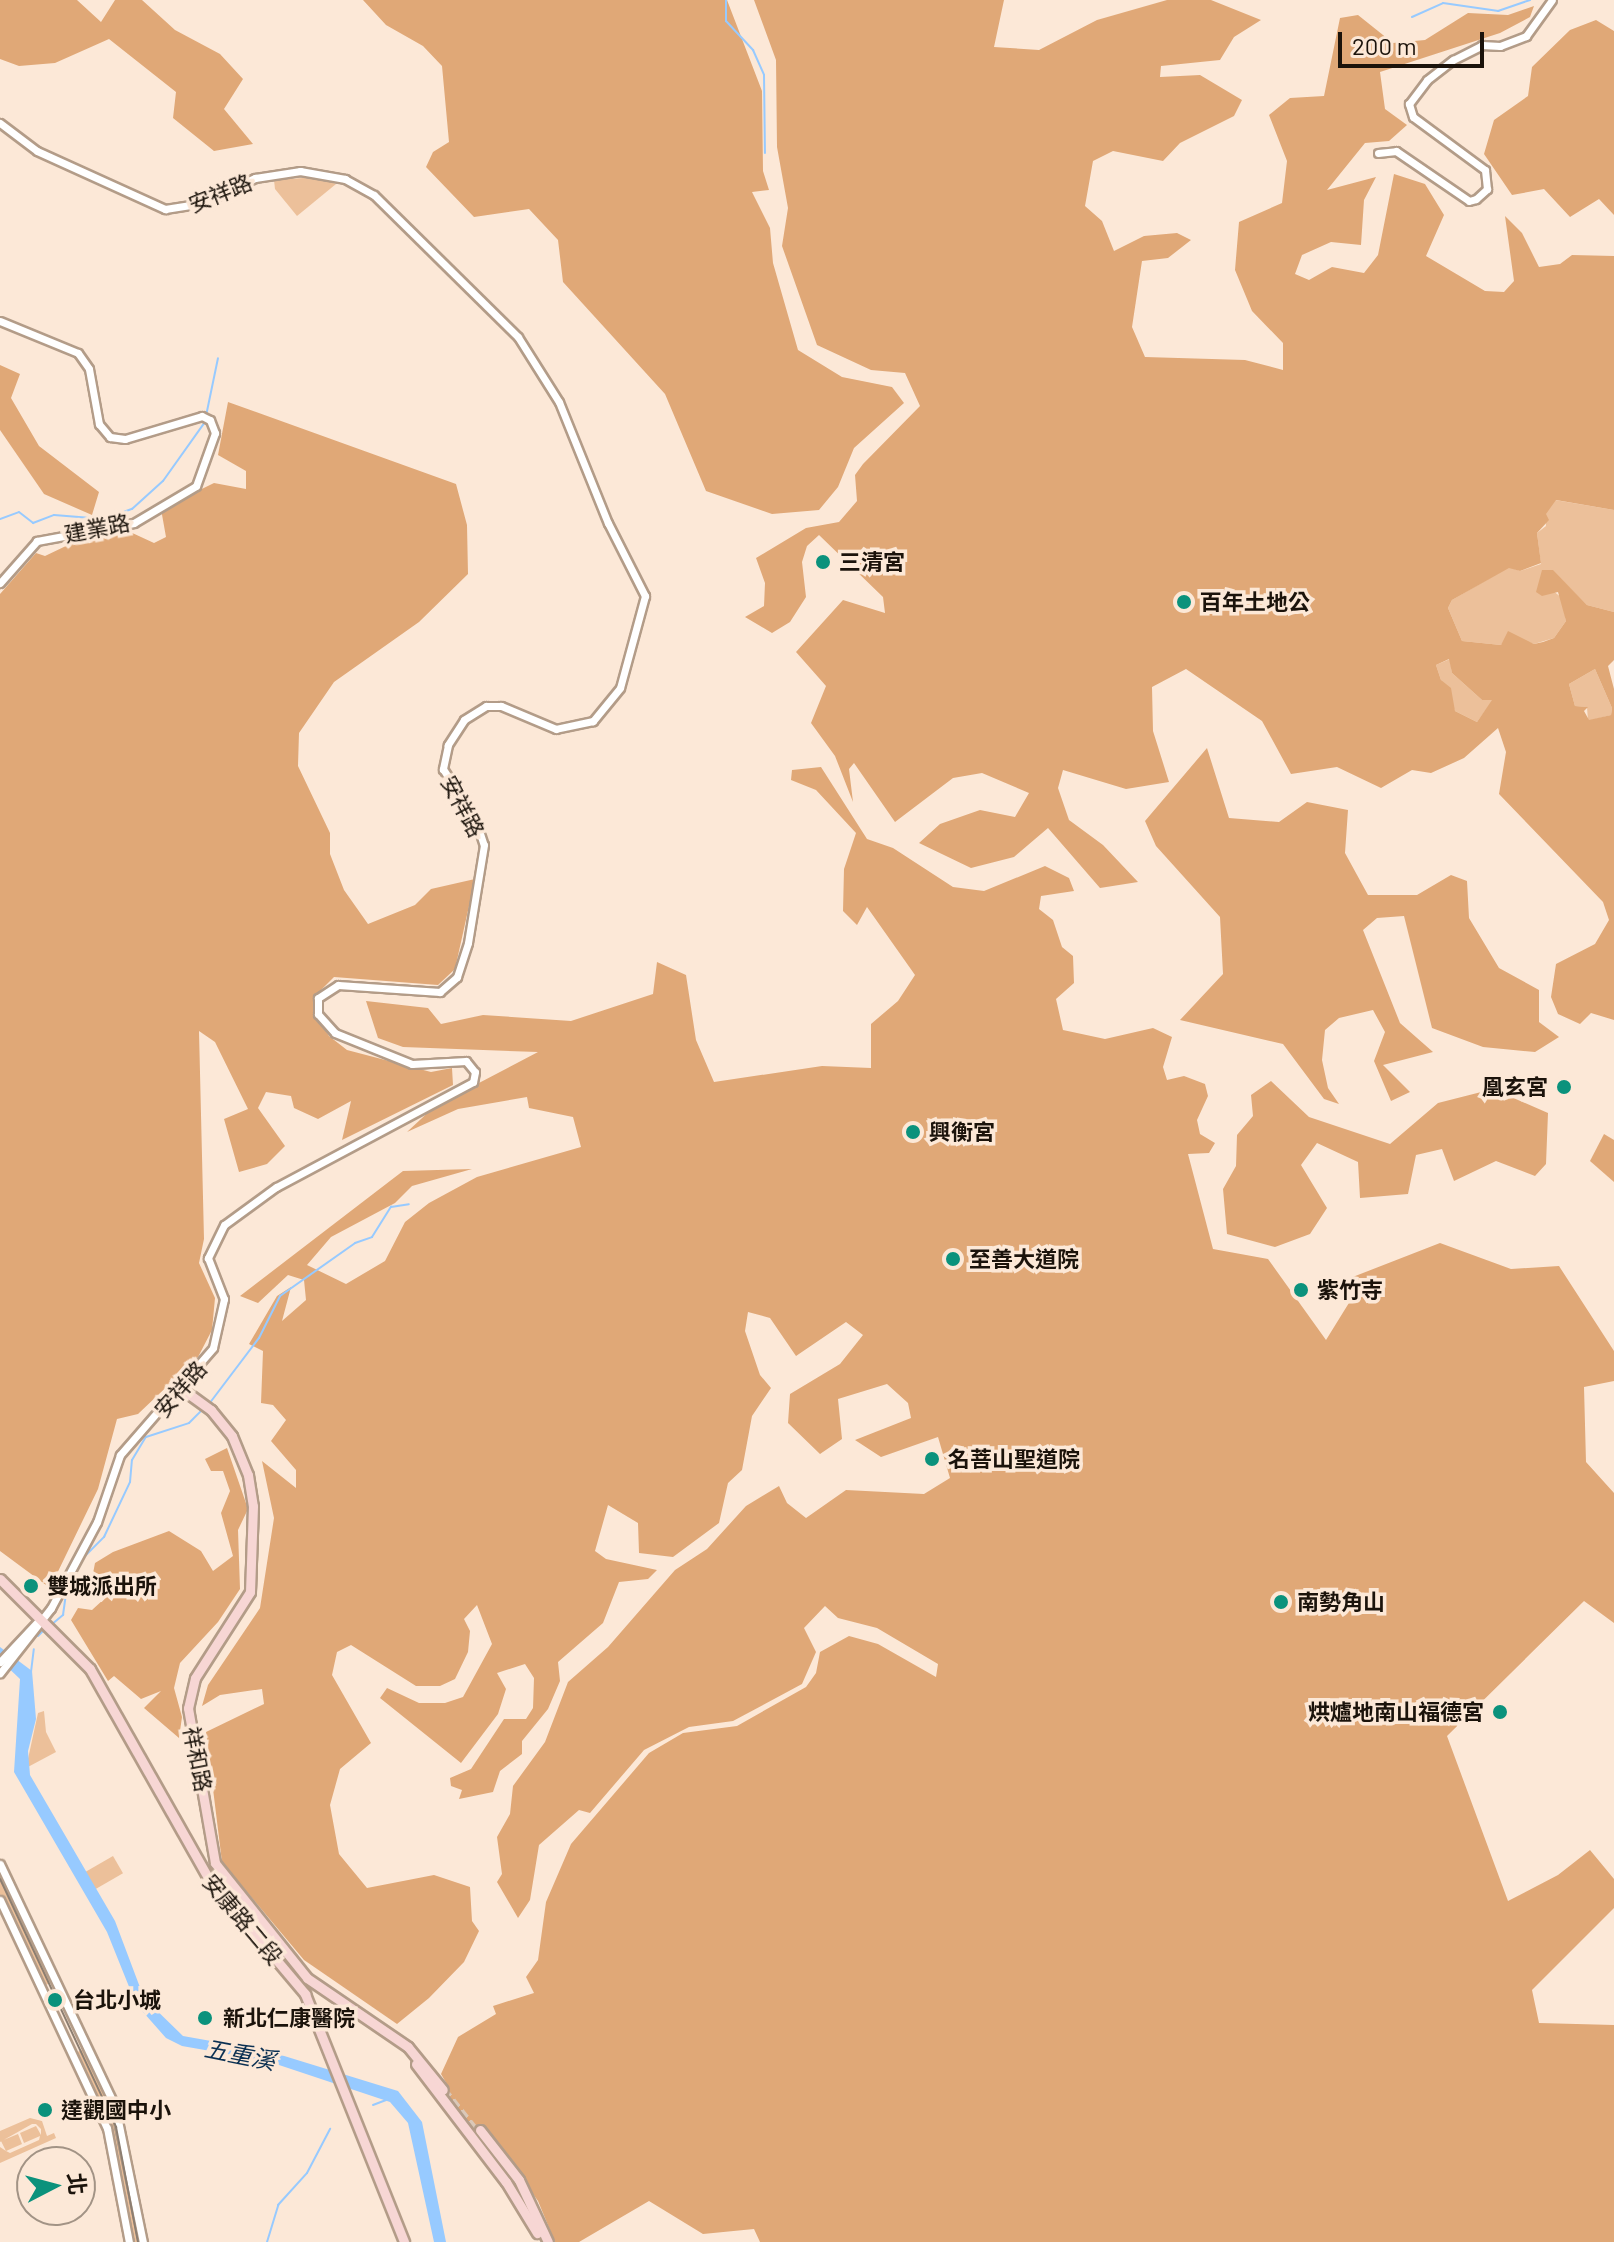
<!DOCTYPE html>
<html>
<head>
<meta charset="utf-8">
<style>
  body { margin:0 }
  #map { position:relative; width:1614px; height:2242px; overflow:hidden; background:#fce8d7; font-family:Barlow,"Noto Sans TC",sans-serif }
  div>[style] { position:absolute }
  .green>* { inset:0; background:#ecc09a; transform-origin:0 0 }
  .forest>* { inset:0; background:#e0a877 }
  .water>* { inset:0; background:#97caff }
  .stream>* { height:2px; margin:-1px; padding:0 1px; transform-origin:1px; border-radius:1px; background:#97caff }
  .major-tunnel>* { height:9px; margin-top:-4.5px; transform-origin:0; background:repeating-linear-gradient(90deg,#dac8b8 0 9px,transparent 0 13.5px) }
  .roads { filter:drop-shadow(2px 0 #b39c88) drop-shadow(-2px 0 #b39c88) drop-shadow(0 2px #b39c88) drop-shadow(0 -2px #b39c88) }
  .minor>* { height:7px; margin:-3.5px; padding:0 3.5px; transform-origin:3.5px; border-radius:3.5px; background:#fff }
  .major>* { height:9px; margin:-4.5px; padding:0 4.5px; transform-origin:4.5px; border-radius:4.5px; background:#f7d6d4 }
  .tram>* { height:2px; margin:-1px; padding:0 1px; transform-origin:1px; border-radius:1px; background:#8c7e71 }
  .dots>* { width:22px; height:22px; translate:-50% -50%; box-sizing:border-box; border:4px solid #fce8d7; border-radius:50% }
  span { translate:-50% -50%; white-space:nowrap; text-align:center; line-height:1.15; -webkit-text-stroke:7px #fce8d7; paint-order:stroke }
  .street-label { font-size:22px; color:#1b130b }
  .poi-label { font-size:22px; color:#1b130b; font-weight:700 }
  .left { translate:0 -50%; text-align:left }
  .right { translate:-100% -50%; text-align:right }
  .water-label { font-size:24px; color:#0b3052; font-style:italic }
  .north { position:absolute; left:16px; top:2146px; width:80px; height:80px; box-sizing:border-box; background:#fce8d7; border:2px solid #a29385; border-radius:50%; rotate:84deg; font-size:22px; font-weight:700; line-height:32px; text-align:center; color:#1b130b }
  .north::after { content:''; display:block; margin:auto; width:28px; height:36px; background:#0b927c; clip-path:polygon(50% 0,100% 100%,50% 72%,0 100%) }
  .scale { position:absolute; left:1338px; top:32px; width:146px; height:36px; box-sizing:border-box; border:4px solid #1b130b; border-top:0; padding-left:10px; font-size:24px; line-height:28px; white-space:nowrap; color:#1b130b; -webkit-text-stroke:6px #fce8d7; paint-order:stroke }
</style>
</head>
<body>
<div id="map">
  <div class="green">
    <div style="clip-path:polygon(318px 177px,336px 184px,297px 216px,275px 189px,274px 180px)"></div>
    <div style="clip-path:polygon(1555px 500px,1614px 510px,1614px 612px,1587px 605px,1552px 570px,1552px 590px,1562px 598px,1566px 621px,1554px 638px,1534px 644px,1509px 635px,1501px 645px,1462px 641px,1448px 608px,1452px 600px,1509px 567px,1520px 571px,1541px 564px,1537px 533px,1546px 526px,1545px 514px)"></div>
    <div style="clip-path:polygon(1450px 659px,1452px 673px,1482px 700px,1493px 700px,1477px 722px,1455px 711px,1441px 680px,1436px 665px)"></div>
    <div style="clip-path:polygon(1595px 669px,1612px 708px,1611px 715px,1588px 721px,1587px 707px,1575px 706px,1569px 684px)"></div>
    <div style="clip-path:polygon(44px 1711px,46px 1732px,56px 1752px,26px 1768px,38px 1713px)"></div>
    <div style="left:113px;top:1856px;width:20px;height:33px;rotate:60deg"></div>
    <div style="clip-path:polygon(0 1871px,52px 1982px,46px 1985px,38px 1974px,0 1894px)"></div>
    <div style="clip-path:polygon(83px 2049px,119px 2126px,140px 2242px,132px 2242px,115px 2145px,76px 2053px)"></div>
    <div style="clip-path:polygon(30px 2118px,42px 2121px,47px 2136px,54px 2133px,56px 2138px,0 2163px,0 2147px,6px 2151px,1px 2141px,18px 2134px,22px 2144px,6px 2151px,10px 2153px,39px 2140px,40px 2136px,24px 2143px,20px 2133px,36px 2126px,41px 2135px,41px 2129px,36px 2124px,32px 2124px,0 2142px,0 2131px)"></div>
  </div>
  <div class="forest">
    <div style="clip-path:polygon(0 0,77px 0,101px 22px,115px 0,142px 0,175px 30px,220px 54px,243px 79px,224px 109px,253px 144px,214px 151px,173px 118px,176px 92px,109px 39px,55px 63px,19px 66px,0 59px)"></div>
    <div style="clip-path:polygon(363px 0,727px 0,762px 91px,763px 171px,769px 190px,752px 192px,770px 228px,773px 263px,798px 350px,842px 377px,892px 387px,904px 403px,854px 448px,838px 487px,819px 510px,772px 514px,706px 491px,665px 394px,563px 282px,558px 240px,529px 209px,474px 217px,426px 167px,433px 152px,449px 142px,442px 66px,423px 46px,386px 25px)"></div>
    <div style="clip-path:polygon(evenodd,754px 0,1004px 0,994px 47px,1039px 50px,1097px 20px,1167px 0,1211px 0,1261px 20px,1234px 37px,1220px 60px,1161px 66px,1160px 77px,1200px 75px,1242px 100px,1234px 116px,1180px 143px,1163px 161px,1113px 151px,1093px 161px,1085px 206px,1102px 221px,1114px 251px,1144px 236px,1177px 233px,1191px 240px,1168px 258px,1142px 261px,1132px 327px,1145px 357px,1245px 360px,1283px 370px,1283px 343px,1252px 311px,1235px 270px,1239px 222px,1282px 203px,1287px 161px,1269px 115px,1290px 98px,1324px 96px,1340px 18px,1358px 15px,1393px 43px,1425px 40px,1468px 13px,1508px 15px,1534px 6px,1530px 17px,1500px 33px,1380px 72px,1385px 109px,1407px 125px,1389px 141px,1365px 143px,1327px 190px,1376px 177px,1364px 200px,1361px 245px,1331px 242px,1302px 255px,1295px 274px,1309px 280px,1332px 267px,1364px 273px,1378px 255px,1394px 174px,1425px 184px,1444px 215px,1426px 256px,1485px 291px,1504px 292px,1514px 281px,1505px 216px,1522px 233px,1539px 267px,1560px 264px,1572px 255px,1614px 256px,1614px 510px,1556px 500px,1546px 514px,1549px 520px,1537px 533px,1541px 563px,1520px 571px,1509px 568px,1452px 600px,1448px 608px,1462px 641px,1501px 645px,1508px 631px,1534px 644px,1543px 642px,1554px 638px,1566px 621px,1558px 592px,1542px 596px,1536px 592px,1542px 570px,1553px 570px,1587px 605px,1614px 612px,1614px 660px,1608px 666px,1614px 689px,1614px 1020px,1591px 1013px,1580px 1024px,1558px 1014px,1551px 997px,1556px 964px,1595px 944px,1609px 920px,1603px 902px,1499px 794px,1506px 752px,1498px 728px,1464px 758px,1431px 773px,1412px 770px,1381px 788px,1337px 767px,1291px 774px,1262px 721px,1186px 669px,1152px 687px,1153px 731px,1169px 782px,1126px 789px,1063px 770px,1058px 788px,1069px 820px,1103px 845px,1138px 882px,1100px 888px,1048px 828px,1014px 857px,971px 868px,919px 843px,940px 824px,980px 810px,1015px 817px,1029px 793px,982px 773px,953px 778px,895px 822px,854px 763px,849px 769px,853px 802px,835px 756px,811px 723px,826px 686px,796px 652px,843px 600px,885px 613px,883px 597px,819px 535px,807px 546px,802px 562px,806px 597px,790px 622px,772px 633px,745px 617px,764px 606px,765px 583px,756px 558px,806px 528px,839px 522px,857px 501px,855px 475px,863px 464px,920px 406px,905px 373px,871px 370px,817px 345px,782px 246px,788px 208px,777px 147px,776px 60px,754px 0,1449px 659px,1452px 673px,1482px 700px,1492px 700px,1477px 722px,1455px 711px,1451px 688px,1441px 680px,1436px 665px,1449px 659px,754px 0,1595px 669px,1612px 708px,1611px 715px,1589px 720px,1584px 711px,1588px 707px,1575px 706px,1569px 684px,1595px 669px)"></div>
    <div style="clip-path:polygon(1596px 20px,1614px 31px,1614px 215px,1599px 199px,1570px 217px,1544px 189px,1512px 195px,1484px 154px,1494px 120px,1528px 96px,1532px 67px,1570px 30px)"></div>
    <div style="clip-path:polygon(0 365px,20px 374px,11px 398px,39px 446px,99px 492px,92px 515px,44px 494px,0 430px)"></div>
    <div style="clip-path:polygon(228px 402px,456px 484px,467px 525px,468px 574px,419px 622px,334px 682px,299px 733px,298px 766px,330px 833px,330px 854px,344px 890px,368px 924px,415px 905px,431px 889px,475px 879px,455px 969px,438px 985px,334px 977px,315px 996px,314px 1012px,329px 1036px,347px 1050px,431px 1072px,452px 1068px,453px 1085px,342px 1140px,351px 1101px,318px 1119px,294px 1108px,291px 1096px,266px 1092px,258px 1108px,285px 1146px,267px 1164px,239px 1172px,224px 1119px,248px 1109px,215px 1042px,199px 1031px,204px 1239px,199px 1263px,215px 1298px,212px 1330px,198px 1357px,138px 1414px,117px 1419px,98px 1489px,50px 1588px,0 1551px,0 594px,36px 553px,45px 556px,89px 535px,128px 531px,154px 543px,166px 537px,161px 509px,214px 483px,246px 489px,246px 471px,218px 455px)"></div>
    <div style="clip-path:polygon(1207px 748px,1229px 818px,1279px 822px,1307px 802px,1348px 810px,1345px 853px,1368px 895px,1417px 895px,1451px 875px,1467px 881px,1469px 918px,1499px 968px,1539px 990px,1539px 1022px,1559px 1037px,1535px 1052px,1483px 1047px,1432px 1028px,1404px 916px,1377px 918px,1363px 930px,1400px 1023px,1433px 1052px,1383px 1065px,1410px 1092px,1391px 1101px,1374px 1061px,1385px 1032px,1373px 1010px,1339px 1018px,1325px 1030px,1322px 1060px,1328px 1088px,1339px 1104px,1324px 1099px,1283px 1044px,1180px 1020px,1223px 974px,1220px 917px,1156px 846px,1145px 821px)"></div>
    <div style="clip-path:polygon(821px 767px,867px 839px,893px 848px,953px 887px,984px 891px,1045px 866px,1069px 878px,1074px 891px,1041px 896px,1039px 909px,1053px 920px,1062px 947px,1073px 956px,1074px 983px,1056px 999px,1063px 1030px,1105px 1039px,1153px 1028px,1172px 1037px,1163px 1067px,1167px 1080px,1184px 1076px,1205px 1084px,1208px 1096px,1197px 1120px,1200px 1134px,1215px 1143px,1209px 1153px,1188px 1154px,1213px 1249px,1268px 1259px,1326px 1340px,1352px 1298px,1345px 1280px,1440px 1243px,1511px 1269px,1559px 1266px,1614px 1351px,1614px 1381px,1584px 1387px,1586px 1462px,1614px 1493px,1614px 1623px,1584px 1601px,1447px 1736px,1508px 1901px,1558px 1875px,1590px 1850px,1614px 1879px,1614px 1908px,1532px 1990px,1539px 2023px,1614px 2025px,1614px 2242px,760px 2242px,754px 2229px,703px 2234px,649px 2201px,579px 2242px,555px 2242px,538px 2201px,514px 2167px,482px 2128px,472px 2139px,438px 2095px,448px 2086px,441px 2074px,458px 2037px,496px 2014px,493px 2006px,534px 1993px,526px 1977px,538px 1960px,546px 1902px,571px 1844px,649px 1753px,683px 1733px,737px 1726px,806px 1687px,816px 1673px,820px 1652px,849px 1636px,878px 1644px,936px 1677px,938px 1664px,877px 1628px,838px 1618px,825px 1606px,804px 1628px,816px 1652px,802px 1684px,733px 1721px,689px 1727px,644px 1750px,590px 1813px,579px 1810px,539px 1845px,530px 1900px,518px 1918px,497px 1882px,502px 1874px,497px 1837px,510px 1814px,513px 1786px,545px 1742px,568px 1682px,608px 1647px,675px 1570px,707px 1549px,746px 1506px,779px 1486px,787px 1503px,806px 1518px,846px 1490px,924px 1494px,950px 1478px,938px 1437px,881px 1457px,855px 1440px,911px 1418px,908px 1403px,887px 1384px,838px 1399px,842px 1439px,820px 1454px,788px 1423px,790px 1394px,840px 1364px,863px 1335px,846px 1322px,796px 1356px,770px 1318px,748px 1312px,745px 1331px,760px 1375px,771px 1388px,752px 1416px,742px 1470px,728px 1483px,719px 1523px,673px 1557px,639px 1553px,638px 1523px,608px 1505px,595px 1551px,606px 1559px,657px 1570px,648px 1579px,619px 1582px,603px 1623px,558px 1662px,560px 1681px,548px 1709px,522px 1741px,522px 1754px,500px 1771px,493px 1792px,459px 1799px,462px 1790px,451px 1786px,450px 1778px,471px 1769px,504px 1719px,526px 1719px,533px 1708px,534px 1678px,525px 1664px,497px 1673px,506px 1689px,498px 1714px,461px 1763px,380px 1698px,387px 1688px,419px 1703px,445px 1703px,463px 1697px,492px 1644px,477px 1605px,464px 1619px,470px 1631px,468px 1652px,455px 1679px,440px 1686px,416px 1686px,351px 1645px,337px 1652px,332px 1675px,371px 1743px,340px 1769px,330px 1805px,339px 1854px,367px 1888px,434px 1875px,470px 1887px,472px 1921px,479px 1931px,464px 1962px,429px 1998px,397px 2024px,304px 1960px,222px 1862px,206px 1732px,264px 1704px,262px 1689px,220px 1695px,202px 1706px,208px 1685px,260px 1608px,274px 1518px,262px 1461px,296px 1488px,296px 1470px,271px 1441px,286px 1420px,273px 1405px,261px 1403px,263px 1351px,249px 1344px,277px 1296px,291px 1287px,282px 1321px,306px 1300px,304px 1280px,288px 1275px,258px 1303px,240px 1296px,403px 1171px,472px 1169px,412px 1186px,395px 1203px,331px 1237px,307px 1265px,346px 1284px,385px 1261px,405px 1222px,429px 1203px,477px 1177px,581px 1147px,573px 1117px,529px 1108px,527px 1097px,458px 1109px,407px 1132px,435px 1106px,538px 1052px,403px 1047px,378px 1038px,366px 1001px,428px 1008px,441px 1024px,483px 1015px,571px 1021px,653px 994px,657px 962px,686px 975px,696px 1040px,714px 1082px,822px 1066px,871px 1068px,871px 1024px,898px 1001px,915px 975px,867px 907px,857px 925px,843px 911px,844px 869px,856px 833px,816px 790px,791px 780px,792px 770px)"></div>
    <div style="clip-path:polygon(1271px 1081px,1309px 1117px,1390px 1144px,1438px 1103px,1493px 1089px,1548px 1113px,1546px 1164px,1535px 1176px,1496px 1161px,1454px 1181px,1442px 1149px,1416px 1155px,1408px 1194px,1360px 1198px,1358px 1162px,1317px 1143px,1301px 1165px,1327px 1208px,1310px 1234px,1275px 1247px,1227px 1234px,1223px 1189px,1236px 1166px,1237px 1135px,1253px 1116px,1251px 1095px)"></div>
    <div style="clip-path:polygon(1604px 1134px,1614px 1140px,1614px 1182px,1590px 1161px)"></div>
    <div style="clip-path:polygon(227px 1448px,248px 1509px,238px 1530px,240px 1589px,218px 1622px,180px 1663px,174px 1688px,182px 1717px,179px 1738px,144px 1708px,161px 1691px,141px 1699px,114px 1676px,108px 1681px,71px 1620px,78px 1608px,92px 1610px,104px 1599px,101px 1592px,90px 1589px,95px 1563px,113px 1552px,169px 1531px,201px 1551px,213px 1571px,233px 1556px,221px 1513px,230px 1491px,223px 1471px,211px 1471px,205px 1459px)"></div>
  </div>
  <div class="water">
    <div style="clip-path:polygon(0 1647px,32px 1671px,36px 1719px,28px 1751px,30px 1775px,115px 1921px,144px 1998px,183px 2036px,268px 2051px,398px 2091px,422px 2122px,446px 2242px,434px 2242px,408px 2123px,390px 2102px,267px 2061px,182px 2046px,166px 2038px,136px 2004px,107px 1932px,14px 1772px,20px 1679px,0 1660px)"></div>
  </div>
  <div class="stream">
    <div style="left:726px;top:0;width:21px;rotate:90deg"></div>
    <div style="left:726px;top:21px;width:40px;rotate:47deg"></div>
    <div style="left:753px;top:50px;width:27px;rotate:66deg"></div>
    <div style="left:764px;top:75px;width:78px;rotate:89.3deg"></div>
    <div style="left:1412px;top:17px;width:34px;rotate:-24deg"></div>
    <div style="left:1443px;top:3px;width:56px;rotate:8.3deg"></div>
    <div style="left:1498px;top:11px;width:34px;rotate:-19deg"></div>
    <div style="left:206px;top:416px;width:59px;rotate:-78.3deg"></div>
    <div style="left:0;top:519px;width:20px;rotate:-20deg"></div>
    <div style="left:19px;top:512px;width:18px;rotate:38deg"></div>
    <div style="left:33px;top:523px;width:22px;rotate:-21deg"></div>
    <div style="left:54px;top:515px;width:50px;rotate:4.6deg"></div>
    <div style="left:104px;top:519px;width:30px;rotate:-20deg"></div>
    <div style="left:132px;top:509px;width:42px;rotate:-42.1deg"></div>
    <div style="left:163px;top:481px;width:72px;rotate:-54.6deg"></div>
    <div style="left:209px;top:1404px;width:83px;rotate:-52.9deg"></div>
    <div style="left:259px;top:1338px;width:47px;rotate:-63.4deg"></div>
    <div style="left:280px;top:1296px;width:92px;rotate:-35.2deg"></div>
    <div style="left:355px;top:1243px;width:18px;rotate:-19deg"></div>
    <div style="left:372px;top:1237px;width:36px;rotate:-58deg"></div>
    <div style="left:391px;top:1207px;width:18px;rotate:-9deg"></div>
    <div style="left:81px;top:1560px;width:33px;rotate:-45deg"></div>
    <div style="left:104px;top:1537px;width:61px;rotate:-64.7deg"></div>
    <div style="left:130px;top:1482px;width:22px;rotate:-85deg"></div>
    <div style="left:132px;top:1460px;width:27px;rotate:-59deg"></div>
    <div style="left:146px;top:1437px;width:45px;rotate:-18deg"></div>
    <div style="left:189px;top:1423px;width:21px;rotate:-45deg"></div>
    <div style="left:51px;top:1625px;width:16px;rotate:-40deg"></div>
    <div style="left:63px;top:1615px;width:29px;rotate:-82deg"></div>
    <div style="left:38px;top:1636px;width:11px;rotate:-45deg"></div>
    <div style="left:31px;top:1672px;width:23px;rotate:-83deg"></div>
    <div style="left:373px;top:2105px;width:14px;rotate:-21deg"></div>
    <div style="left:267px;top:2242px;width:39px;rotate:-73deg"></div>
    <div style="left:278px;top:2205px;width:43px;rotate:-47.8deg"></div>
    <div style="left:307px;top:2173px;width:50px;rotate:-62.4deg"></div>
  </div>
  <div class="major-tunnel">
    <div style="left:443px;top:2090px;width:55px;rotate:51.7deg"></div>
  </div>
  <div class="roads">
    <div class="minor">
      <div style="left:0;top:123px;width:46px;rotate:37.1deg"></div>
      <div style="left:37px;top:151px;width:141px;rotate:24.4deg"></div>
      <div style="left:165px;top:209px;width:37px;rotate:-9deg"></div>
      <div style="left:202px;top:203px;width:59px;rotate:-25.3deg"></div>
      <div style="left:255px;top:178px;width:46px;rotate:-8.8deg"></div>
      <div style="left:300px;top:171px;width:46px;rotate:10.1deg"></div>
      <div style="left:345px;top:179px;width:33px;rotate:29deg"></div>
      <div style="left:374px;top:195px;width:202px;rotate:44.6deg"></div>
      <div style="left:518px;top:337px;width:77px;rotate:57.8deg"></div>
      <div style="left:559px;top:402px;width:131px;rotate:68deg"></div>
      <div style="left:608px;top:523px;width:82px;rotate:63.1deg"></div>
      <div style="left:645px;top:596px;width:95px;rotate:105.2deg"></div>
      <div style="left:620px;top:688px;width:43px;rotate:129.3deg"></div>
      <div style="left:593px;top:721px;width:38px;rotate:168deg"></div>
      <div style="left:556px;top:729px;width:60px;rotate:-157.3deg"></div>
      <div style="left:501px;top:706px;width:15px;rotate:180deg"></div>
      <div style="left:486px;top:706px;width:26px;rotate:148deg"></div>
      <div style="left:464px;top:720px;width:30px;rotate:123deg"></div>
      <div style="left:448px;top:745px;width:25px;rotate:102deg"></div>
      <div style="left:443px;top:769px;width:59px;rotate:56.9deg"></div>
      <div style="left:475px;top:818px;width:28px;rotate:72deg"></div>
      <div style="left:484px;top:845px;width:99px;rotate:99.3deg"></div>
      <div style="left:468px;top:943px;width:36px;rotate:108deg"></div>
      <div style="left:457px;top:977px;width:23px;rotate:139deg"></div>
      <div style="left:440px;top:992px;width:102px;rotate:-176.1deg"></div>
      <div style="left:338px;top:985px;width:24px;rotate:147deg"></div>
      <div style="left:318px;top:998px;width:16px;rotate:90deg"></div>
      <div style="left:318px;top:1014px;width:25px;rotate:48deg"></div>
      <div style="left:335px;top:1033px;width:83px;rotate:21.9deg"></div>
      <div style="left:412px;top:1064px;width:54px;rotate:-3.2deg"></div>
      <div style="left:466px;top:1061px;width:14px;rotate:51deg"></div>
      <div style="left:475px;top:1072px;width:10px;rotate:101deg"></div>
      <div style="left:473px;top:1082px;width:223px;rotate:151.9deg"></div>
      <div style="left:276px;top:1187px;width:64px;rotate:143.8deg"></div>
      <div style="left:224px;top:1225px;width:37px;rotate:116deg"></div>
      <div style="left:208px;top:1258px;width:44px;rotate:68.7deg"></div>
      <div style="left:224px;top:1299px;width:50px;rotate:102.7deg"></div>
      <div style="left:213px;top:1348px;width:142px;rotate:131deg"></div>
      <div style="left:120px;top:1455px;width:71px;rotate:108.9deg"></div>
      <div style="left:97px;top:1522px;width:98px;rotate:118.1deg"></div>
      <div style="left:51px;top:1608px;width:83px;rotate:128.1deg"></div>
      <div style="left:1378px;top:153px;width:18px;rotate:-6deg"></div>
      <div style="left:1396px;top:151px;width:88px;rotate:34.4deg"></div>
      <div style="left:1469px;top:201px;width:7px;rotate:-16deg"></div>
      <div style="left:1476px;top:199px;width:15px;rotate:-42deg"></div>
      <div style="left:1487px;top:189px;width:19px;rotate:-96deg"></div>
      <div style="left:1485px;top:170px;width:89px;rotate:-143.6deg"></div>
      <div style="left:1413px;top:117px;width:14px;rotate:-107deg"></div>
      <div style="left:1409px;top:104px;width:30px;rotate:-53deg"></div>
      <div style="left:1427px;top:80px;width:33px;rotate:-38deg"></div>
      <div style="left:1453px;top:60px;width:33px;rotate:-27deg"></div>
      <div style="left:1482px;top:45px;width:18px;rotate:3deg"></div>
      <div style="left:1500px;top:46px;width:28px;rotate:-21deg"></div>
      <div style="left:1526px;top:36px;width:44px;rotate:-54.2deg"></div>
      <div style="left:0;top:321px;width:84px;rotate:22.3deg"></div>
      <div style="left:78px;top:353px;width:19px;rotate:55deg"></div>
      <div style="left:89px;top:369px;width:56px;rotate:79.7deg"></div>
      <div style="left:99px;top:424px;width:17px;rotate:50deg"></div>
      <div style="left:110px;top:437px;width:15px;rotate:8deg"></div>
      <div style="left:125px;top:439px;width:80px;rotate:-16.6deg"></div>
      <div style="left:202px;top:416px;width:9px;rotate:27deg"></div>
      <div style="left:210px;top:420px;width:14px;rotate:69deg"></div>
      <div style="left:215px;top:433px;width:56px;rotate:109.7deg"></div>
      <div style="left:196px;top:486px;width:72px;rotate:149.2deg"></div>
      <div style="left:134px;top:523px;width:99px;rotate:169.5deg"></div>
      <div style="left:37px;top:541px;width:56px;rotate:131.4deg"></div>
      <div style="left:0;top:1662px;width:60px;rotate:-47deg"></div>
      <div style="left:0;top:1864px;width:268px;rotate:64.6deg"></div>
      <div style="left:115px;top:2106px;width:139px;rotate:78.4deg"></div>
      <div style="left:0;top:1900px;width:252px;rotate:64.9deg"></div>
      <div style="left:107px;top:2128px;width:116px;rotate:79.1deg"></div>
    </div>
    <div class="major">
      <div style="left:182px;top:1389px;width:36px;rotate:36deg"></div>
      <div style="left:211px;top:1410px;width:33px;rotate:51deg"></div>
      <div style="left:232px;top:1436px;width:42px;rotate:67.7deg"></div>
      <div style="left:248px;top:1475px;width:31px;rotate:81deg"></div>
      <div style="left:253px;top:1506px;width:86px;rotate:92deg"></div>
      <div style="left:250px;top:1592px;width:102px;rotate:122.6deg"></div>
      <div style="left:195px;top:1678px;width:31px;rotate:103deg"></div>
      <div style="left:188px;top:1708px;width:157px;rotate:80.1deg"></div>
      <div style="left:215px;top:1863px;width:147px;rotate:51.3deg"></div>
      <div style="left:307px;top:1978px;width:122px;rotate:34.3deg"></div>
      <div style="left:408px;top:2047px;width:55px;rotate:50.9deg"></div>
      <div style="left:0;top:1579px;width:127px;rotate:45deg"></div>
      <div style="left:90px;top:1669px;width:244px;rotate:60.5deg"></div>
      <div style="left:210px;top:1881px;width:148px;rotate:49.9deg"></div>
      <div style="left:305px;top:1994px;width:267px;rotate:68.2deg"></div>
      <div style="left:416px;top:2064px;width:148px;rotate:52.7deg"></div>
      <div style="left:506px;top:2182px;width:60px;rotate:58.7deg"></div>
      <div style="left:480px;top:2130px;width:63px;rotate:52deg"></div>
      <div style="left:519px;top:2180px;width:68px;rotate:64.9deg"></div>
    </div>
  </div>
  <div class="tram">
    <div style="left:0;top:1879px;width:274px;rotate:64.9deg"></div>
    <div style="left:116px;top:2127px;width:117px;rotate:79.2deg"></div>
  </div>
  <div class="dots">
    <div style="left:823px;top:562px;background:#0b927c"></div>
    <div style="left:1184px;top:602px;background:#0b927c"></div>
    <div style="left:1564px;top:1087px;background:#0b927c"></div>
    <div style="left:913px;top:1132px;background:#0b927c"></div>
    <div style="left:953px;top:1259px;background:#0b927c"></div>
    <div style="left:1301px;top:1290px;background:#0b927c"></div>
    <div style="left:932px;top:1459px;background:#0b927c"></div>
    <div style="left:31px;top:1586px;background:#0b927c"></div>
    <div style="left:1281px;top:1602px;background:#0b927c"></div>
    <div style="left:1500px;top:1712px;background:#0b927c"></div>
    <div style="left:55px;top:2000px;background:#0b927c"></div>
    <div style="left:205px;top:2018px;background:#0b927c"></div>
    <div style="left:45px;top:2110px;background:#0b927c"></div>
  </div>
  <div class="street-label">
    <span style="left:220px;top:193px;rotate:-22deg">安祥路</span>
    <span style="left:97px;top:528px;rotate:-11deg">建業路</span>
    <span style="left:463px;top:806px;rotate:62deg">安祥路</span>
    <span style="left:180px;top:1389px;rotate:-49deg">安祥路</span>
    <span style="left:198px;top:1759px;rotate:79deg">祥和路</span>
    <span style="left:243px;top:1919px;rotate:50deg">安康路二段</span>
  </div>
  <div class="poi-label">
    <span class="left" style="left:839px;top:562px">三清宮</span>
    <span class="left" style="left:1200px;top:602px">百年土地公</span>
    <span class="right" style="left:1548px;top:1087px">凰玄宮</span>
    <span class="left" style="left:929px;top:1132px">興衡宮</span>
    <span class="left" style="left:969px;top:1259px">至善大道院</span>
    <span class="left" style="left:1317px;top:1290px">紫竹寺</span>
    <span class="left" style="left:948px;top:1459px">名菩山聖道院</span>
    <span class="left" style="left:47px;top:1586px">雙城派出所</span>
    <span class="left" style="left:1297px;top:1602px">南勢角山</span>
    <span class="right" style="left:1484px;top:1712px">烘爐地南山福德宮</span>
    <span class="left" style="left:73px;top:2000px">台北小城</span>
    <span class="left" style="left:223px;top:2018px">新北仁康醫院</span>
    <span class="left" style="left:61px;top:2110px">達觀國中小</span>
  </div>
  <div class="water-label">
    <span style="left:240px;top:2054px;rotate:11deg">五重溪</span>
  </div>
  <div class="north">北</div>
  <div class="scale">200 m</div>
</div>
</body>
</html>
